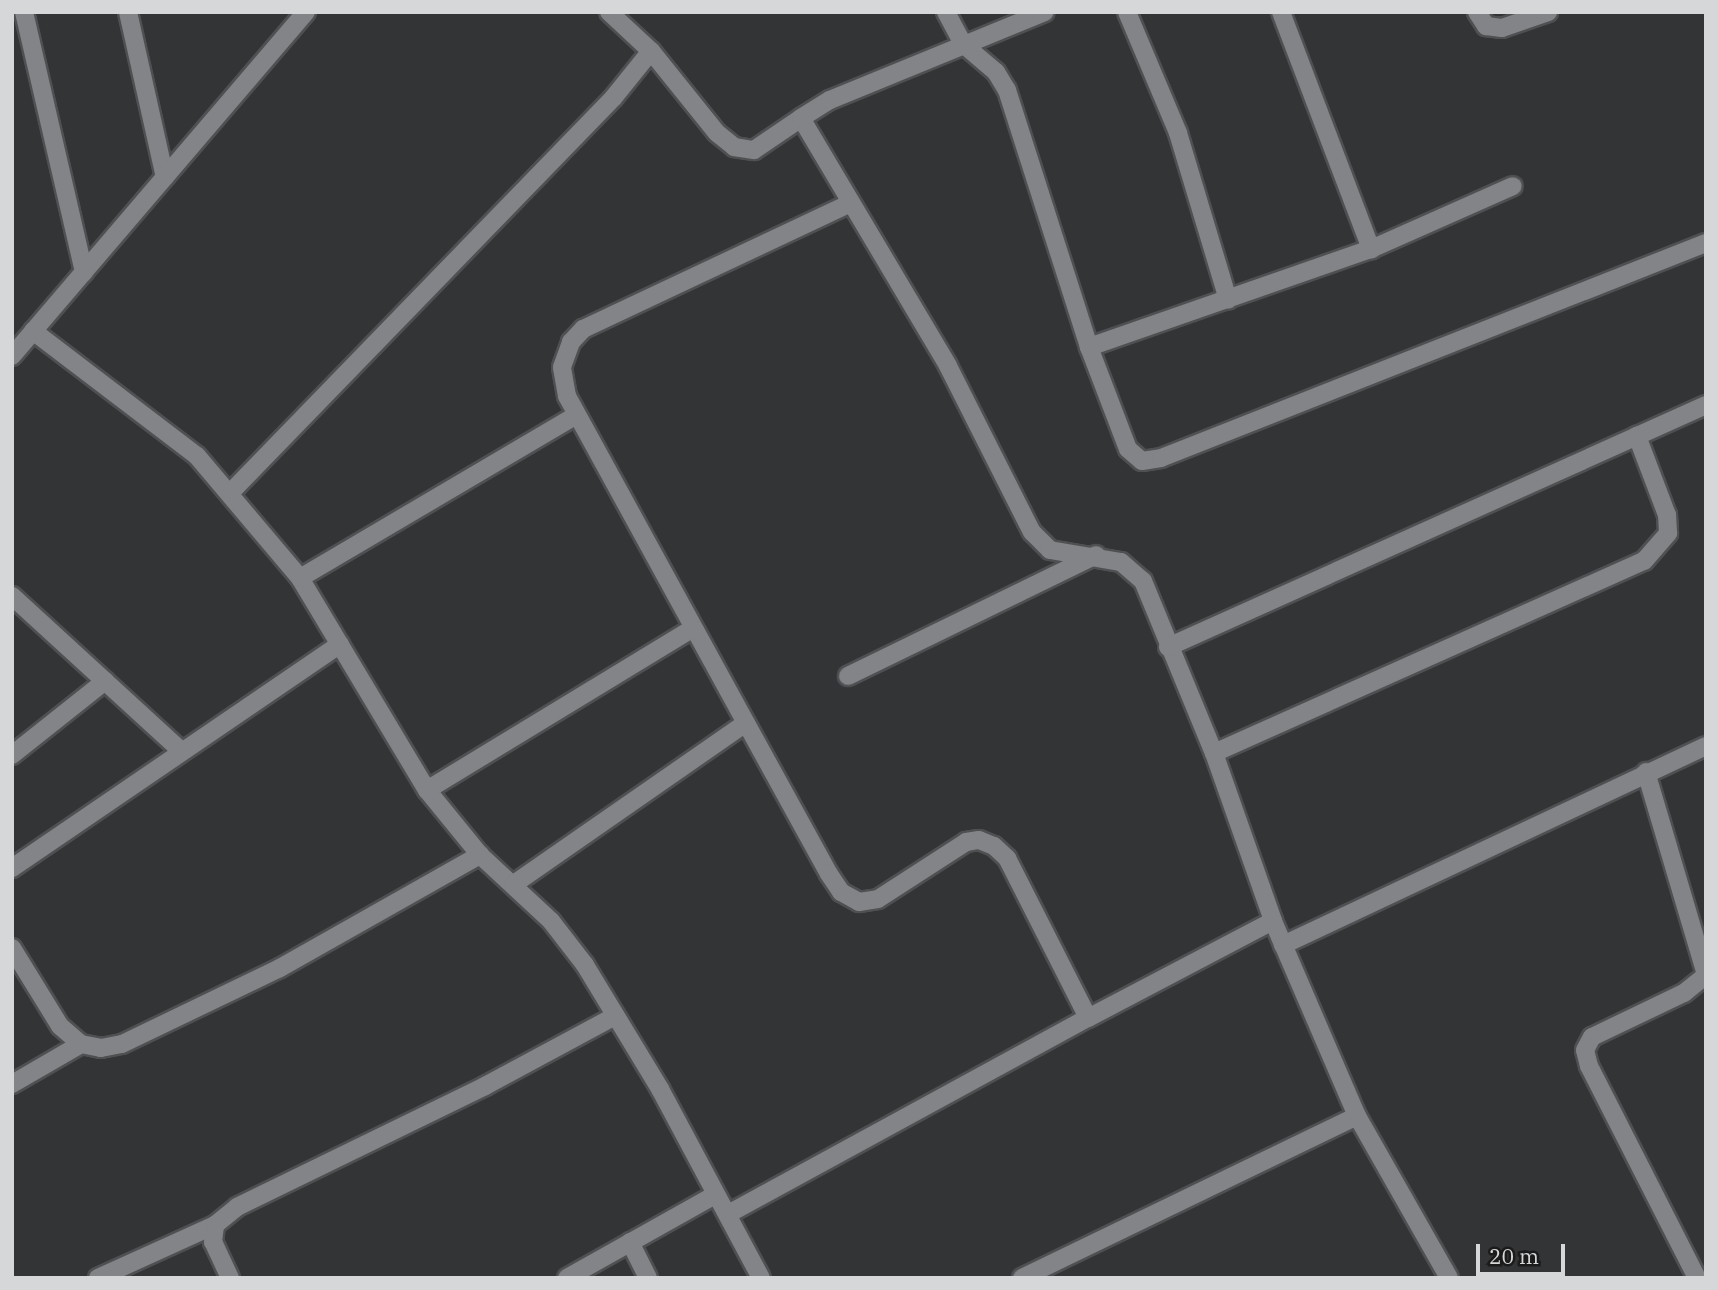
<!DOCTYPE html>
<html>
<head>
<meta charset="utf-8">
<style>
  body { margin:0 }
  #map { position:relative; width:1718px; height:1290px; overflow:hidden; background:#323436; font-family:"IBM Plex Serif",serif }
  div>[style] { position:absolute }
  .roads { filter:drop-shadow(2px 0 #4f5052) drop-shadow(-2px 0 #4f5052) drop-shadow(0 2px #4f5052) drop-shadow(0 -2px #4f5052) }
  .minor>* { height:18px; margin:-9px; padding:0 9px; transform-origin:9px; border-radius:9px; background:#828487 }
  span { translate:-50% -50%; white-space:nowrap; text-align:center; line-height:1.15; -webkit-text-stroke:7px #1b1b1c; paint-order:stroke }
  .frame { position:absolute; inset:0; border:14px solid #d6d7d8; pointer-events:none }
  .scale { position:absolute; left:1476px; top:1244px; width:89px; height:32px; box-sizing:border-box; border:4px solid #d6d7d8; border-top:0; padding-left:9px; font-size:21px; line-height:24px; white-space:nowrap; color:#d6d7d8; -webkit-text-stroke:5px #1b1b1c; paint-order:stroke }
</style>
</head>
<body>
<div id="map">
  <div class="roads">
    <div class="minor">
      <div style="left:24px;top:12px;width:267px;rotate:77deg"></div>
      <div style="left:128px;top:12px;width:169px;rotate:77.4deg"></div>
      <div style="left:609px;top:12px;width:57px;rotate:42.9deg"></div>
      <div style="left:651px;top:51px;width:105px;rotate:51.2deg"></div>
      <div style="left:717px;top:133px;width:22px;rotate:39deg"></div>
      <div style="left:734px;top:147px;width:20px;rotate:9deg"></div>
      <div style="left:754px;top:150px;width:57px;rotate:-34.2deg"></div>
      <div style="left:801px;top:118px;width:288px;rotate:59.3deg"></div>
      <div style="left:948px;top:366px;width:186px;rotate:63.2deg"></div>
      <div style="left:1032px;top:532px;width:25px;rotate:45deg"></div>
      <div style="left:1050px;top:550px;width:72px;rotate:9.6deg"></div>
      <div style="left:1121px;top:562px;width:29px;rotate:41deg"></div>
      <div style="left:1143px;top:581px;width:186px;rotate:67.6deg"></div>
      <div style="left:1214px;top:753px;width:178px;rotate:70.6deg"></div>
      <div style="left:1273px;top:921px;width:212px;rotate:66.7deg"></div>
      <div style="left:1357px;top:1116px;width:186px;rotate:60.4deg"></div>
      <div style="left:946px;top:12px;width:36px;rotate:62deg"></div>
      <div style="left:963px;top:44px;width:43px;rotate:40.3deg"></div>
      <div style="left:996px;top:72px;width:21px;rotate:59deg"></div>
      <div style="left:1007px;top:90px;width:270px;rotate:72.3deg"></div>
      <div style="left:1089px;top:347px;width:109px;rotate:69.1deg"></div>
      <div style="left:1128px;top:449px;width:18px;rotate:41deg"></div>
      <div style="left:1142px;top:461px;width:19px;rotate:-9deg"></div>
      <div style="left:1161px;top:458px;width:586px;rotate:-21.53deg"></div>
      <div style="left:1127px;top:12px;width:131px;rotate:67.1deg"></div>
      <div style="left:1178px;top:133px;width:174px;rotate:73.3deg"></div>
      <div style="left:1281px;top:12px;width:254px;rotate:69.2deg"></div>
      <div style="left:1477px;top:12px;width:17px;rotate:57deg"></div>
      <div style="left:1486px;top:26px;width:16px;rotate:7deg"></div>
      <div style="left:1502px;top:28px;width:49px;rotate:-19.2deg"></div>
      <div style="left:801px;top:118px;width:34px;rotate:-32deg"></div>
      <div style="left:830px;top:100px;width:232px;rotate:-22.3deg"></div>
      <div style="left:33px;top:331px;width:206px;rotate:37.3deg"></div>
      <div style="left:197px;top:456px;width:160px;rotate:49.8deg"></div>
      <div style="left:300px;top:578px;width:247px;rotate:59.1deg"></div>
      <div style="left:427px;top:790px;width:84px;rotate:50.8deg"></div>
      <div style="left:480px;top:855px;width:97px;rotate:42.9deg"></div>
      <div style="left:551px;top:921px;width:56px;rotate:52.3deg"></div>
      <div style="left:585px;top:965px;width:145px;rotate:58.8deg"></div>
      <div style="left:660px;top:1089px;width:214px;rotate:61.9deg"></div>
      <div style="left:1089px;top:347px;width:299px;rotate:-19.2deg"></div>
      <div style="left:1371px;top:249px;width:155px;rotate:-23.9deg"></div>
      <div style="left:12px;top:356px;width:453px;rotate:-49.5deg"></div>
      <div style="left:231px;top:492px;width:550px;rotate:-45.88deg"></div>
      <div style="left:614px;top:97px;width:59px;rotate:-51.2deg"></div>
      <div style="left:300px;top:578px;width:321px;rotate:-30.5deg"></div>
      <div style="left:12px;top:596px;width:229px;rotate:42.5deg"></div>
      <div style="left:1168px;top:647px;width:590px;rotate:-24.22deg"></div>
      <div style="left:848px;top:676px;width:276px;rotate:-26deg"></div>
      <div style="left:746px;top:723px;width:373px;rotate:-118.7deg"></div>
      <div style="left:567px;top:396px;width:29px;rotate:-100deg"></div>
      <div style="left:562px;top:367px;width:27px;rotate:-70deg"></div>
      <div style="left:571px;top:342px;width:18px;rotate:-47deg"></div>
      <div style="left:583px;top:329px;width:296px;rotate:-25.2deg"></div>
      <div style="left:1214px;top:753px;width:471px;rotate:-24.1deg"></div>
      <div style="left:1644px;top:561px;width:37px;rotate:-49deg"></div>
      <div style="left:1668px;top:533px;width:18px;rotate:-93deg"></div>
      <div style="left:1667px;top:515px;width:85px;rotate:-110.8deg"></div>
      <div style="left:12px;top:755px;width:119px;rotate:-38.5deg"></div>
      <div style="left:1646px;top:772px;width:211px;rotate:73.5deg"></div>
      <div style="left:427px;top:790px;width:311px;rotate:-31.3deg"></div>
      <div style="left:12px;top:868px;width:397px;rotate:-34.3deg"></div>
      <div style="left:514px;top:884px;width:282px;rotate:-34.8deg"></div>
      <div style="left:746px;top:723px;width:172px;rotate:61.2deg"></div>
      <div style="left:829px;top:874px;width:22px;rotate:56deg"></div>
      <div style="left:841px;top:892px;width:21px;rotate:29deg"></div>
      <div style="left:859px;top:902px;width:19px;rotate:-9deg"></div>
      <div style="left:878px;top:899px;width:105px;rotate:-32.9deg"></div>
      <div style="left:966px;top:842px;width:13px;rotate:-9deg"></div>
      <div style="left:979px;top:840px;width:16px;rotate:22deg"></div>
      <div style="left:994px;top:846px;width:18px;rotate:43deg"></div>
      <div style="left:1007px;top:858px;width:179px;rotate:63.1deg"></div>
      <div style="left:1088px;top:1018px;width:209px;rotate:-27.7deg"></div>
      <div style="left:1283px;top:945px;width:467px;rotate:-25.2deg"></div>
      <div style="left:12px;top:948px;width:92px;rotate:58.4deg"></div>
      <div style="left:60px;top:1026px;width:28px;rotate:41deg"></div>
      <div style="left:81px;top:1044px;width:20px;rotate:11deg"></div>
      <div style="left:101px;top:1048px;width:21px;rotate:-11deg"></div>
      <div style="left:122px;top:1044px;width:175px;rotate:-25.7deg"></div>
      <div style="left:280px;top:968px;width:230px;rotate:-29.5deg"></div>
      <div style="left:12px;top:1084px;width:80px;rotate:-30.1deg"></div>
      <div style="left:728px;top:1214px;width:410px;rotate:-28.6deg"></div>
      <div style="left:630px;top:1242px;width:40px;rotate:63.4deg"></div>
      <div style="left:98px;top:1278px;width:128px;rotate:-24.4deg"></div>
      <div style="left:230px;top:1278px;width:40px;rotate:-115deg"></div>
      <div style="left:213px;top:1242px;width:17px;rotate:-83deg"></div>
      <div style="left:215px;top:1225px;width:28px;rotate:-39deg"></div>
      <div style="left:237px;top:1207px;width:276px;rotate:-26deg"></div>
      <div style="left:485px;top:1086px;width:148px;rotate:-28.3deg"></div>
      <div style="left:567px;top:1278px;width:170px;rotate:-29.3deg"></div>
      <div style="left:1022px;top:1278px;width:372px;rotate:-25.8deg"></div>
      <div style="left:1697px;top:1278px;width:238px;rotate:-117deg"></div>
      <div style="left:1589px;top:1066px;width:16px;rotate:-104deg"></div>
      <div style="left:1585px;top:1050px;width:15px;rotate:-62deg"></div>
      <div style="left:1592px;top:1037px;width:102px;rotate:-25.6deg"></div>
      <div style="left:1684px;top:993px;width:28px;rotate:-39deg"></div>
    </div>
  </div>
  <div class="frame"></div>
  <div class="scale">20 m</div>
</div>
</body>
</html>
